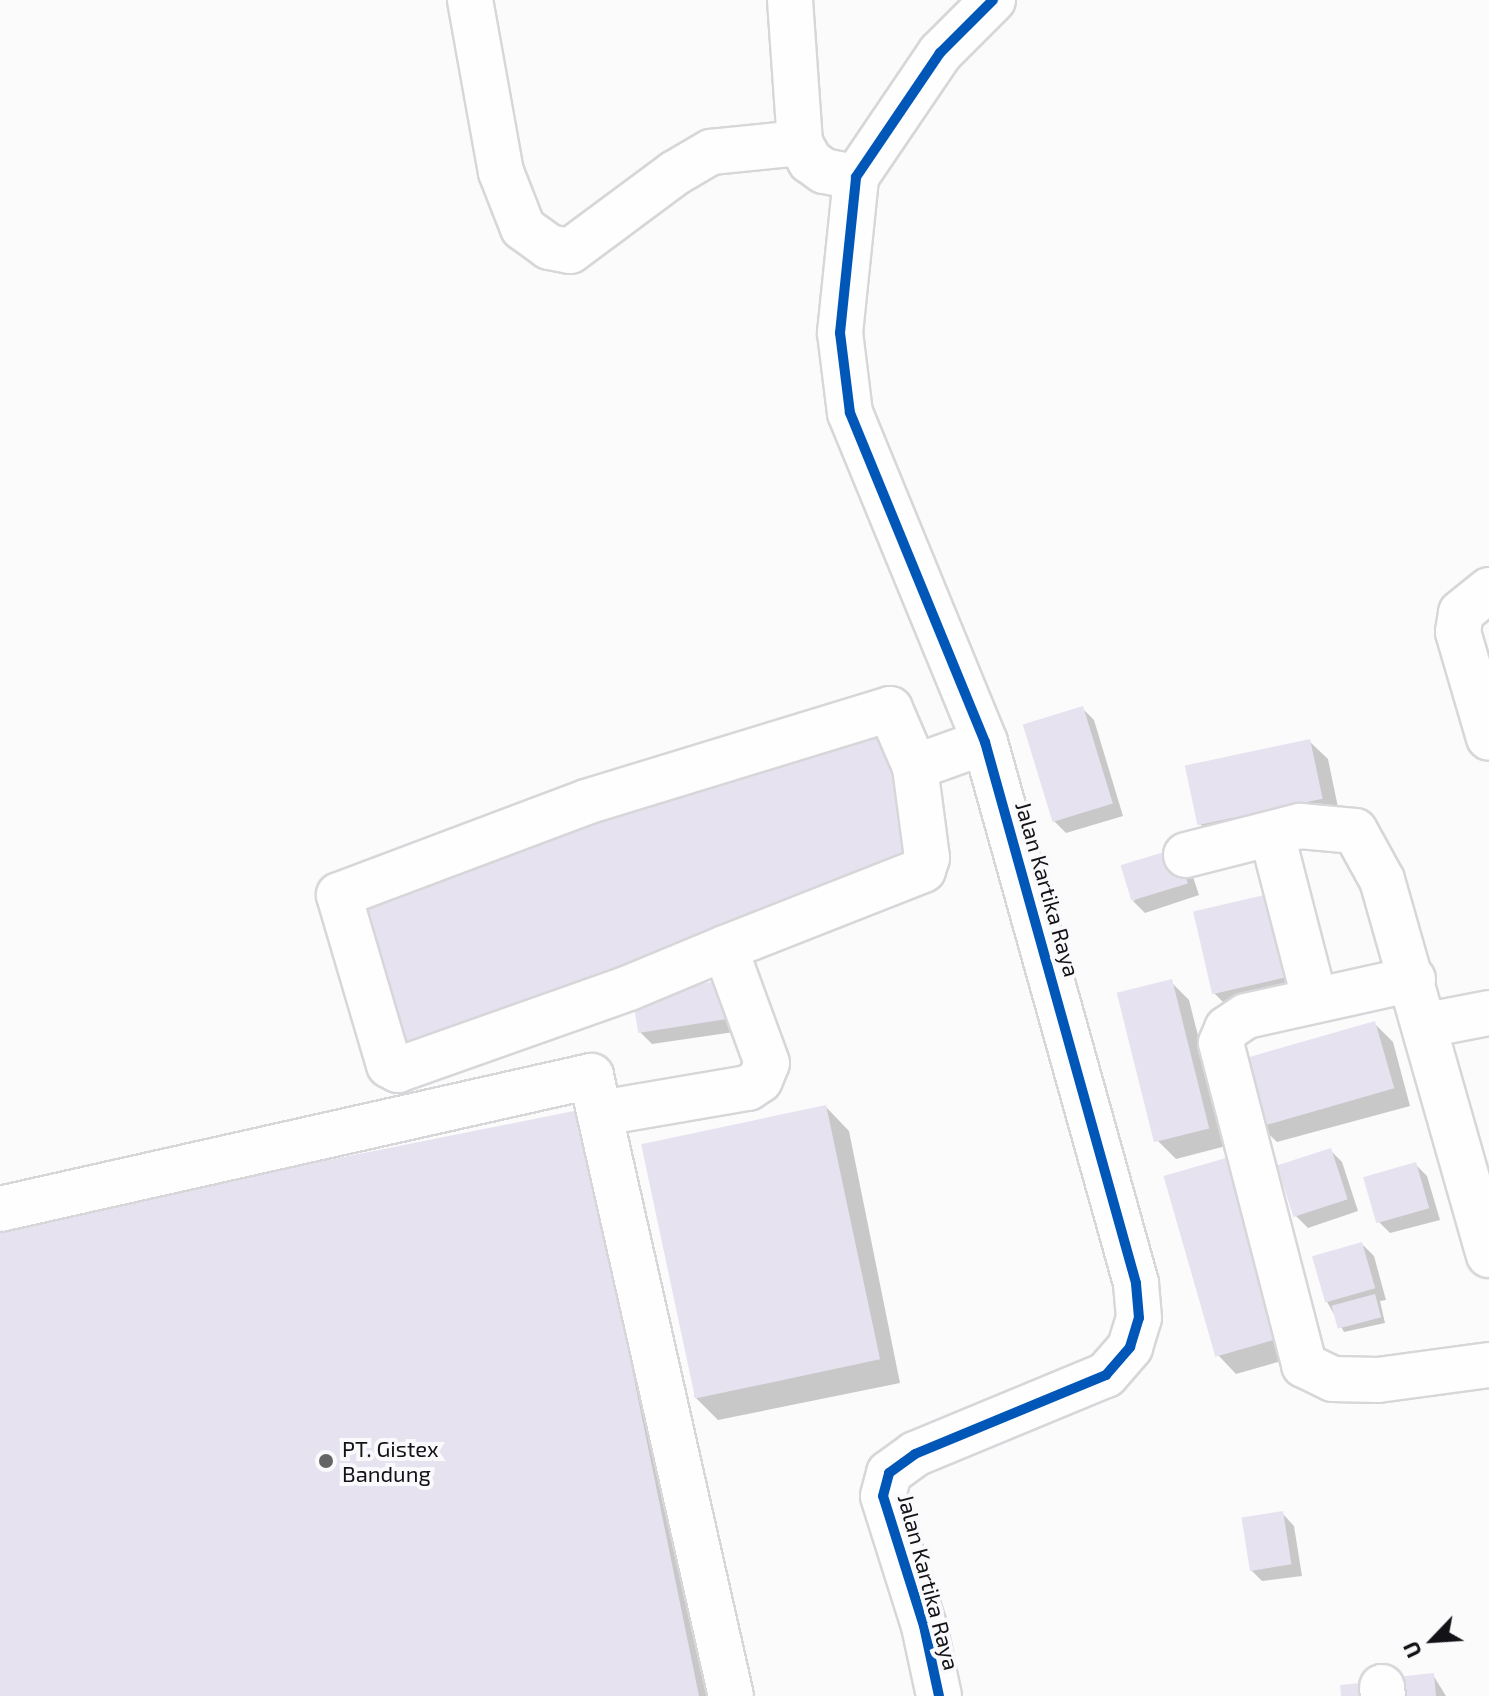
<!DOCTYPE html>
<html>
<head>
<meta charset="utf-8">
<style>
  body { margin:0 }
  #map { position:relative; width:1489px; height:1696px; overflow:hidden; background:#fbfbfc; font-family:"Exo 2",sans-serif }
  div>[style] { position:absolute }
  .shadow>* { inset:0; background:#0003 }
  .building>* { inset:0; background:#e6e2f0; transform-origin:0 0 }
  .roads { filter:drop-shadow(2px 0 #d7d6d9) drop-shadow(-2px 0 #d7d6d9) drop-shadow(0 2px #d7d6d9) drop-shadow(0 -2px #d7d6d9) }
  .minor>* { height:44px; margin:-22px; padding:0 22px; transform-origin:22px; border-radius:22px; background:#fefeff }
  .cycleway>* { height:10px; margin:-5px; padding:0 5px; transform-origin:5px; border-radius:5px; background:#0057b8 }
  .dots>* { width:22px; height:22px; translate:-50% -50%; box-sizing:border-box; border:4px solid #fafafd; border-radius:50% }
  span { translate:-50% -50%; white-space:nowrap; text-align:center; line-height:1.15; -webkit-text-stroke:8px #fafafd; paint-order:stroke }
  .street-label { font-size:22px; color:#131216 }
  .poi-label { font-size:22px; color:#131216 }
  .left { translate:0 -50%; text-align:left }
  .north { position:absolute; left:1393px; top:1600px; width:80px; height:80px; -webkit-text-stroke:6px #fafafd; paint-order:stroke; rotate:245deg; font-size:22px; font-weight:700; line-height:32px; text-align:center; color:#131216 }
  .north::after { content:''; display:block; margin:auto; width:28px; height:36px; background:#131216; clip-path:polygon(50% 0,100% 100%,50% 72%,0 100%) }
</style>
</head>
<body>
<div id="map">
  <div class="shadow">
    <div style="clip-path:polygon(1082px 708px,1094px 720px,1123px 816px,1066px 833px,1054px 821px)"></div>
    <div style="clip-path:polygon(1309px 741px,1328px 759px,1340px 817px,1218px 842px,1200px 824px)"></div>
    <div style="clip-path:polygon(894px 745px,942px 882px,426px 1059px,408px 1041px)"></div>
    <div style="clip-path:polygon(1188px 862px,1199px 895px,1145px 913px,1133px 901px)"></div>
    <div style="clip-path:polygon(1272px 895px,1308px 994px,1232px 1011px,1214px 993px)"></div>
    <div style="clip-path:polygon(723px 982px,741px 1031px,652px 1044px,640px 1032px)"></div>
    <div style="clip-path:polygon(1171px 982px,1189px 1000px,1226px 1146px,1176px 1159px,1158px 1141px)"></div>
    <div style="clip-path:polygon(1375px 1024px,1393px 1042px,1410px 1106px,1277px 1142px,1258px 1124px)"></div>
    <div style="clip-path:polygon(826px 1107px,849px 1131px,900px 1383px,718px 1420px,694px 1396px)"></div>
    <div style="clip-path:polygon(579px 1112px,713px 1696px,0 1696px)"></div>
    <div style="clip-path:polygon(1330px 1150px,1342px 1162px,1358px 1211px,1308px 1228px,1296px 1216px)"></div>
    <div style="clip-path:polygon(1226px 1160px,1244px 1178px,1295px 1357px,1236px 1374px,1218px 1355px)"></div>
    <div style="clip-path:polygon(1415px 1164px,1427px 1176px,1440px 1220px,1390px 1233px,1378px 1221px)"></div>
    <div style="clip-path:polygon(1362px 1244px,1374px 1256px,1386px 1300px,1380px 1301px,1385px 1323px,1344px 1332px,1326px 1300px)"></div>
    <div style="clip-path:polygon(1282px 1513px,1294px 1526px,1302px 1576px,1262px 1581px,1250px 1569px)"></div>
    <div style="clip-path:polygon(1433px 1675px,1446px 1696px,1401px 1696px)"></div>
  </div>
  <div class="building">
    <div style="left:1083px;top:706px;width:102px;height:63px;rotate:73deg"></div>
    <div style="left:876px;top:725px;width:147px;height:549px;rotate:71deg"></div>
    <div style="left:1310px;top:739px;width:61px;height:128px;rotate:78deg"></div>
    <div style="left:1177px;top:848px;width:37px;height:59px;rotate:73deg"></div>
    <div style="left:1273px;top:893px;width:85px;height:82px;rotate:77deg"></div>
    <div style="left:1172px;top:979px;width:154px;height:57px;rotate:76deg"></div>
    <div style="left:724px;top:980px;width:39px;height:93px;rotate:81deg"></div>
    <div style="left:1375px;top:1021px;width:70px;height:142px;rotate:74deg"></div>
    <div style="left:826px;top:1105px;width:260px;height:189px;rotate:78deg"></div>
    <div style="clip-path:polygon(579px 1110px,699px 1696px,0 1696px,0 1226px)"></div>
    <div style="left:1331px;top:1148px;width:54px;height:57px;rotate:72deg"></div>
    <div style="left:1226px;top:1158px;width:188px;height:65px;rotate:74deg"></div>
    <div style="left:1416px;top:1162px;width:48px;height:55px;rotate:74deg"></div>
    <div style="left:1362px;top:1242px;width:48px;height:52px;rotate:74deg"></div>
    <div style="left:1375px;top:1294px;width:24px;height:45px;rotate:75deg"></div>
    <div style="left:1283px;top:1511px;width:54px;height:42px;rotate:81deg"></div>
    <div style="clip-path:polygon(1434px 1673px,1436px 1696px,1399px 1696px,1397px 1677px)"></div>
    <div style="clip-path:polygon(1371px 1682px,1372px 1696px,1341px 1696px,1340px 1685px)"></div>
  </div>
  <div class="roads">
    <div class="minor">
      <div style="left:470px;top:0;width:175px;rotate:79.8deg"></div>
      <div style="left:501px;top:172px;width:60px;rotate:68.6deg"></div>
      <div style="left:523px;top:228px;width:32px;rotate:36deg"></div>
      <div style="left:549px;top:247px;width:21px;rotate:11deg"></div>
      <div style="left:570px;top:251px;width:131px;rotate:-36.6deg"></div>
      <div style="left:675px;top:173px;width:42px;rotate:-30.3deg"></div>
      <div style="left:711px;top:152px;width:89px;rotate:-5.8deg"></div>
      <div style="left:790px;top:0;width:143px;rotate:86deg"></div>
      <div style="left:800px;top:143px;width:21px;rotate:61deg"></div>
      <div style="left:810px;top:161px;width:17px;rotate:36deg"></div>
      <div style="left:824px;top:171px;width:33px;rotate:11deg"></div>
      <div style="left:1489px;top:590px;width:36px;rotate:141deg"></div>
      <div style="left:1461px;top:613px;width:19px;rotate:99deg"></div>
      <div style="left:1458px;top:632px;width:110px;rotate:73.7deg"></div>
      <div style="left:1272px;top:835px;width:167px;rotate:75.5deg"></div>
      <div style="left:1186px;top:855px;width:118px;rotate:-14.3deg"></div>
      <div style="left:1300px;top:826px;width:55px;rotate:5.2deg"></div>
      <div style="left:1355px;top:831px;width:56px;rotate:61.1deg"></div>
      <div style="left:1382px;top:880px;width:390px;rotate:74.1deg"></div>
      <div style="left:725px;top:948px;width:104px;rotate:157.4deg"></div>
      <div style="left:629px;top:988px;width:245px;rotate:160.5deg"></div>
      <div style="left:398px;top:1070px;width:10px;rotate:-151deg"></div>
      <div style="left:389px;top:1065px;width:177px;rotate:-106.4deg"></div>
      <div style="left:339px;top:895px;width:264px;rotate:-20.6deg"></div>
      <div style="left:586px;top:802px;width:318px;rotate:-17deg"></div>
      <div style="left:890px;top:709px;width:63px;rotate:66.7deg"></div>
      <div style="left:1413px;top:979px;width:171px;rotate:167.5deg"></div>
      <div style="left:1246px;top:1016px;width:23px;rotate:146deg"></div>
      <div style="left:1227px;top:1029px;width:15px;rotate:113deg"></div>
      <div style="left:1221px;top:1043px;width:333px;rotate:75.5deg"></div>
      <div style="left:1304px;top:1365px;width:32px;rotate:26deg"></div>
      <div style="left:1333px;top:1379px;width:45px;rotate:1.3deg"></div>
      <div style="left:1378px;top:1380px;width:112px;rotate:-7.7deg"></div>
      <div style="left:1427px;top:1025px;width:63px;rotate:-11deg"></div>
      <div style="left:601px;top:1113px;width:149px;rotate:-9.7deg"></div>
      <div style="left:748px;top:1088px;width:14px;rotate:-34deg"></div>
      <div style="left:760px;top:1080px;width:18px;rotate:-68deg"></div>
      <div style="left:767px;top:1063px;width:122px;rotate:-110.1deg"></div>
      <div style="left:725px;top:948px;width:213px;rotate:-21.5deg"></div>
      <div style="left:923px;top:870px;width:13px;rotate:-72deg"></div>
      <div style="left:927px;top:858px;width:92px;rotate:-97.5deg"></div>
      <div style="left:915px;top:767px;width:74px;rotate:-19.7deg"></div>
      <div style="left:0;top:1209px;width:606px;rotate:-12.68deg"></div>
      <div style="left:591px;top:1076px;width:636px;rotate:77.28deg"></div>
      <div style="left:1382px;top:1687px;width:9px;rotate:84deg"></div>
      <div style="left:939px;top:1696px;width:72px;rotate:-102.1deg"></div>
      <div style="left:924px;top:1626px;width:136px;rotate:-107.5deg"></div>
      <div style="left:883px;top:1496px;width:24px;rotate:-75deg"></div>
      <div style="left:889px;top:1473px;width:32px;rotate:-36deg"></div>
      <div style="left:915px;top:1454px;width:207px;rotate:-22.5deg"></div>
      <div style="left:1106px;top:1375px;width:37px;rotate:-49deg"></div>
      <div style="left:1130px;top:1347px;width:30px;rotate:-73deg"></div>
      <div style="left:1139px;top:1318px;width:35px;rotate:-95deg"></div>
      <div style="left:1136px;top:1283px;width:562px;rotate:-105.6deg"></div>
      <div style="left:985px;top:742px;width:356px;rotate:-112.3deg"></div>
      <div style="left:850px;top:413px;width:81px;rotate:-97.1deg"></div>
      <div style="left:840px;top:333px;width:157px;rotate:-84.1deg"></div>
      <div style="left:856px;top:177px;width:150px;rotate:-55.9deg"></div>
      <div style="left:940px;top:53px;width:75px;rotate:-45deg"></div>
    </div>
  </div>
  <div class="cycleway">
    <div style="left:939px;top:1696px;width:72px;rotate:-102.1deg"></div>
    <div style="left:924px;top:1626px;width:136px;rotate:-107.5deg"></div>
    <div style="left:883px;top:1496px;width:24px;rotate:-75deg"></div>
    <div style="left:889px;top:1473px;width:32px;rotate:-36deg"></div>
    <div style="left:915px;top:1454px;width:207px;rotate:-22.5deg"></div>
    <div style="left:1106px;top:1375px;width:37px;rotate:-49deg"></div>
    <div style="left:1130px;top:1347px;width:30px;rotate:-73deg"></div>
    <div style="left:1139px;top:1318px;width:35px;rotate:-95deg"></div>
    <div style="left:1136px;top:1283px;width:562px;rotate:-105.6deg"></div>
    <div style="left:985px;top:742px;width:356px;rotate:-112.3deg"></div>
    <div style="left:850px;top:413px;width:81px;rotate:-97.1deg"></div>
    <div style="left:840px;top:333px;width:157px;rotate:-84.1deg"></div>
    <div style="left:856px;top:177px;width:150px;rotate:-55.9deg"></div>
    <div style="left:940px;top:53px;width:75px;rotate:-45deg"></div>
  </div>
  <div class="dots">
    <div style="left:326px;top:1461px;background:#646466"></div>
  </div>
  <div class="street-label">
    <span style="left:1048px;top:889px;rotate:74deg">Jalan Kartika Raya</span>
    <span style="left:929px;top:1582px;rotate:75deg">Jalan Kartika Raya</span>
  </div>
  <div class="poi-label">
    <span class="left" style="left:342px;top:1461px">PT. Gistex<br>Bandung</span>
  </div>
  <div class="north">U</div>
</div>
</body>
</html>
